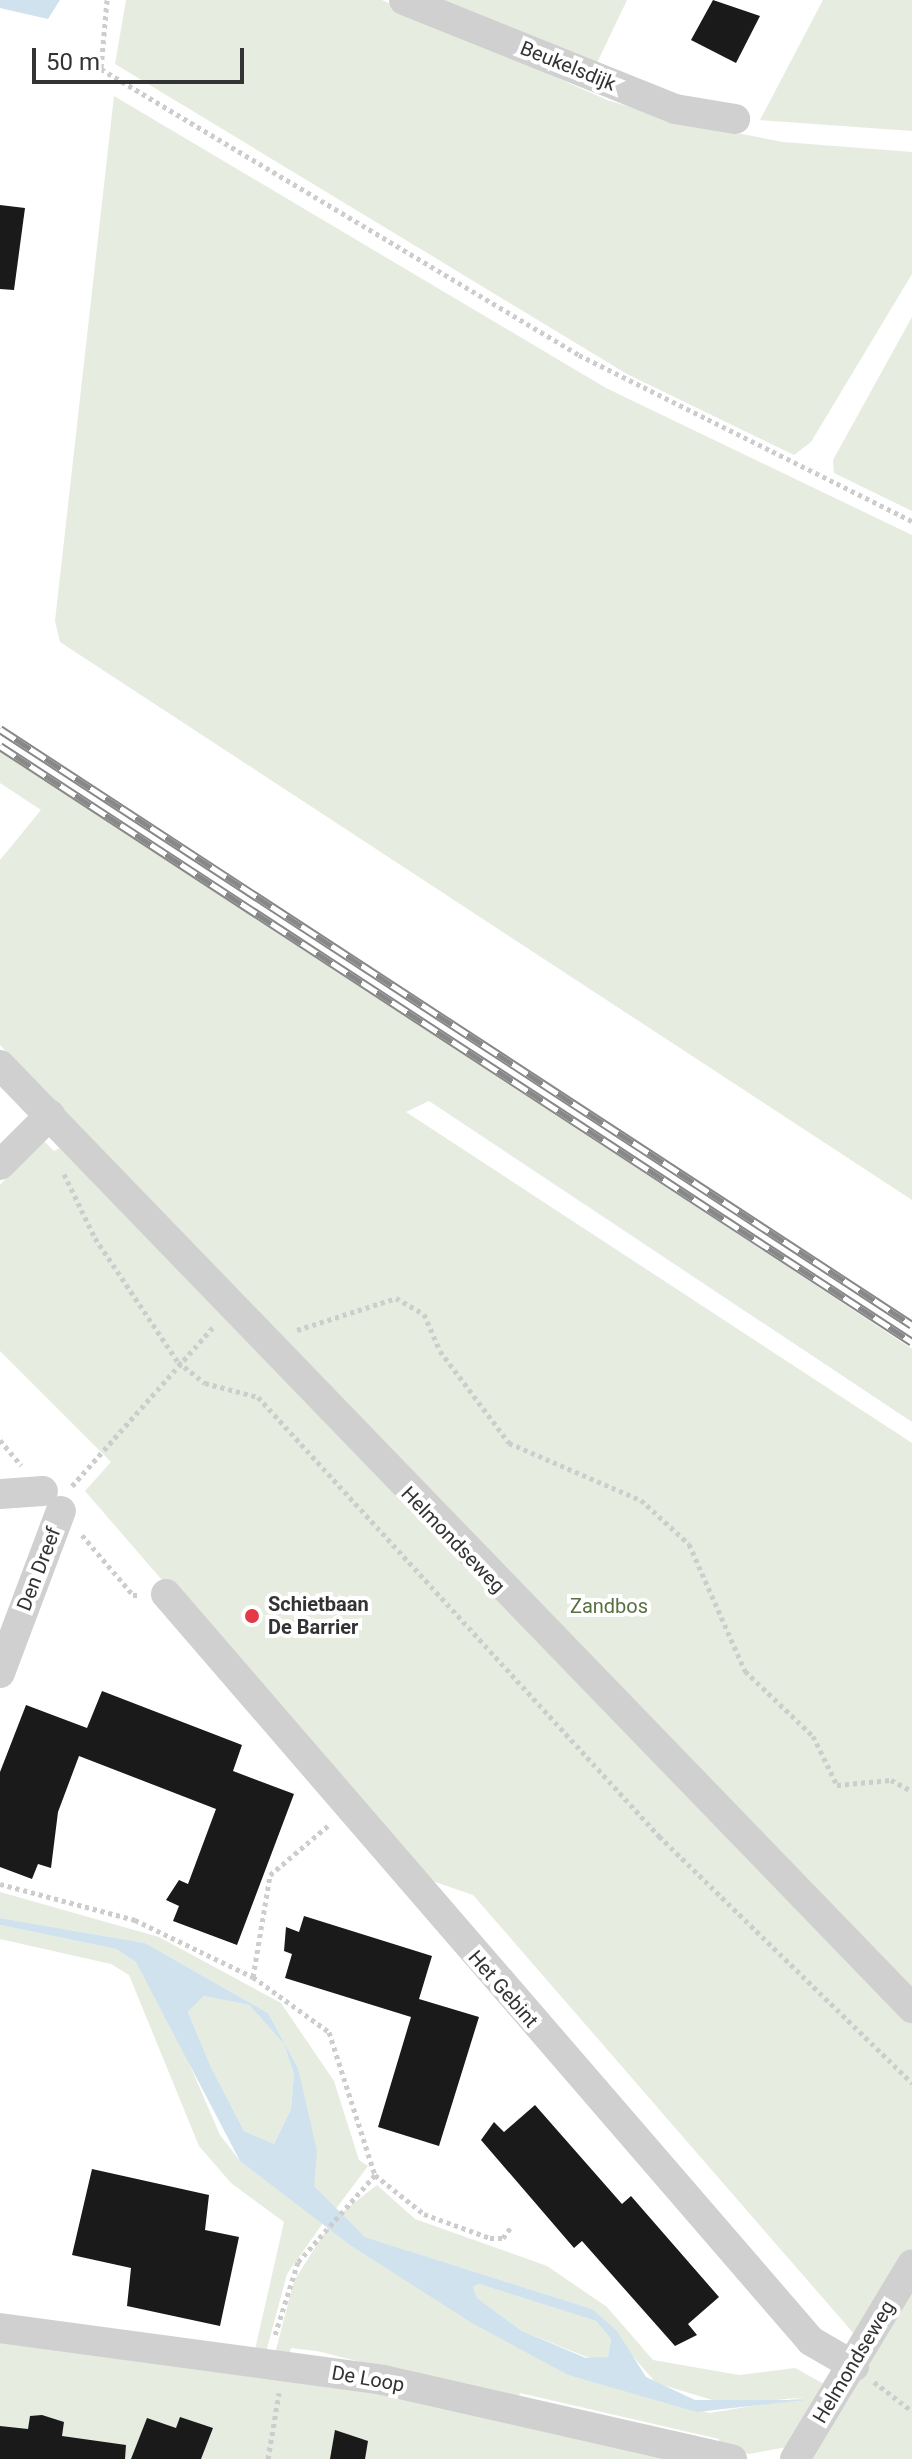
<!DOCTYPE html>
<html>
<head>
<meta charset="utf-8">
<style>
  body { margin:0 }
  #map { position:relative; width:912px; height:2459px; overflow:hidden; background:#fff; font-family:Roboto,sans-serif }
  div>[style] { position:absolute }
  .green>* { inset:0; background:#e6ecdf }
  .water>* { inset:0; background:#cfe2ee }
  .building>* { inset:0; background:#1a1a1a }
  .path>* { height:5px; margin-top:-2.5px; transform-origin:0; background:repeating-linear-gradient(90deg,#cdcdcd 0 4px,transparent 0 8px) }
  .street>* { height:30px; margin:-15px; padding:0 15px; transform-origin:15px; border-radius:15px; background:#d0d0d0 }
  .rail>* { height:9px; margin-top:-4.5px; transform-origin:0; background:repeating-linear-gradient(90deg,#fff 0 18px,#888 0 36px); box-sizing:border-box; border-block:2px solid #888 }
  .dots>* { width:22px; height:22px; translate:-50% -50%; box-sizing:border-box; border:4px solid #fff; border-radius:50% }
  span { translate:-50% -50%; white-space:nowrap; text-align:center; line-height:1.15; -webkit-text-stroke:8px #fff; paint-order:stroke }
  .street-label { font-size:20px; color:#333 }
  .poi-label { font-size:20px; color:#333; font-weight:700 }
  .left { translate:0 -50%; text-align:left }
  .park-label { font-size:20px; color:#56703f }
  .scale { position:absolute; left:32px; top:48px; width:212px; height:36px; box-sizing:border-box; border:4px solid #333; border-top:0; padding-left:10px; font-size:24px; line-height:28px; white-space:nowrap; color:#333; -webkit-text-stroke:6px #fff; paint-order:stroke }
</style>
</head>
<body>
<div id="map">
  <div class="green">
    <div style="clip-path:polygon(126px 0,382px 0,607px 100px,685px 123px,783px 142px,912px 152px,912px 274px,811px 442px,794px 455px,627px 374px,115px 64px)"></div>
    <div style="clip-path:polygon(442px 0,627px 0,595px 67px)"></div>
    <div style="clip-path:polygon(823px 0,912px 0,912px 131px,760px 120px)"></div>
    <div style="clip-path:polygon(114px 96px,606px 388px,912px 535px,912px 1200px,60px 642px,55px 621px)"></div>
    <div style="clip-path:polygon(912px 317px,912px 511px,834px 473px,833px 460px)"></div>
    <div style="clip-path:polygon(0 746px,912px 1349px,912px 1422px,429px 1101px,406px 1112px,912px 1443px,912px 2459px,807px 2459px,855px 2335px,473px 1895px,418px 1876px,85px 1491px,111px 1462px,0 1351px,0 1185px,42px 1139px,54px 1151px,86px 1134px,0 1045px,0 860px,41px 810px,0 783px)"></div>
    <div style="clip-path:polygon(0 1892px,159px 1937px,281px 2003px,334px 2081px,359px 2160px,368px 2166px,335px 2210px,314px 2186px,298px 2068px,268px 2013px,145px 1943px,0 1918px)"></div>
    <div style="clip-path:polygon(0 1925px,116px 1949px,136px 1962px,160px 1996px,220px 2135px,240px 2161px,323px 2223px,287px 2274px,265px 2356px,254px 2354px,284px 2222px,231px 2183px,199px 2146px,129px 1975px,111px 1964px,0 1939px)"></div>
    <div style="clip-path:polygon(204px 1996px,249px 2005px,284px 2044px,294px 2074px,291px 2109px,274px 2144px,244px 2131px,211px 2067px,188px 2012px)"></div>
    <div style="clip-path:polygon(377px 2185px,415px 2219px,547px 2266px,607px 2307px,653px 2360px,739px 2375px,795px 2368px,824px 2384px,787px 2447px,749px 2454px,718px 2447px,719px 2439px,520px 2393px,517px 2401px,317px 2351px,291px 2348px,288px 2359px,274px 2357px,294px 2281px,328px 2227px,568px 2375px,710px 2413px,806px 2397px,729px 2405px,656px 2383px,592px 2309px,365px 2237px,340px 2214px)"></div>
    <div style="clip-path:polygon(479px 2284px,596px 2321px,611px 2339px,608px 2357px,594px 2360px,522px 2331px,477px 2298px,473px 2287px)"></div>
    <div style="clip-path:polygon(0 2339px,375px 2393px,682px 2459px,0 2459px)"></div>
  </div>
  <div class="water">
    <div style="clip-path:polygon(0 0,60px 0,48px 19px,0 8px)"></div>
    <div style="clip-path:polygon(evenodd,0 1918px,145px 1943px,268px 2013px,298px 2068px,317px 2151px,314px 2186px,365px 2237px,592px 2309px,617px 2331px,646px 2377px,695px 2400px,806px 2400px,697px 2412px,568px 2375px,472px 2323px,350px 2245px,240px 2161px,136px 1962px,116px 1949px,0 1925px,0 1918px,204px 1996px,249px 2005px,284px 2044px,294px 2074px,291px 2109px,274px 2144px,244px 2131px,211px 2067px,188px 2012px,204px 1996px,0 1918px,479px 2284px,596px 2321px,611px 2339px,608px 2357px,586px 2358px,522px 2331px,477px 2298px,473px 2287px,479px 2284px)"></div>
  </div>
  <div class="building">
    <div style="clip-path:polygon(713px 0,760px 16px,736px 63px,691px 40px)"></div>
    <div style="clip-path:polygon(0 205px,25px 208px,14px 290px,0 289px)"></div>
    <div style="clip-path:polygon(102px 1691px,242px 1745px,233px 1771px,294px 1794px,237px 1945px,173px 1921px,179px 1906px,166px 1900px,179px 1880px,188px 1884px,216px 1809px,79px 1756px,58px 1812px,51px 1868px,38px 1864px,32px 1879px,0 1867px,0 1772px,26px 1705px,87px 1728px)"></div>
    <div style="clip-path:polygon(304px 1916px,432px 1956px,419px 1999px,479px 2017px,439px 2146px,378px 2127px,411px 2017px,285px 1978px,292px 1954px,284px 1951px,286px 1927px,299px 1932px)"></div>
    <div style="clip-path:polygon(535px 2105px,622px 2204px,631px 2196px,719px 2297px,688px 2324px,697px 2335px,675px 2346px,582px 2241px,574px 2248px,481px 2140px,494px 2122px,504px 2132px)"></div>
    <div style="clip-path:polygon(92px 2169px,209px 2195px,205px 2230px,239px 2237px,220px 2326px,127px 2306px,131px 2268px,72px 2255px)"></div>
    <div style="clip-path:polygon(42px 2415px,64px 2422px,62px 2436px,126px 2445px,125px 2459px,0 2459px,0 2426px,28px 2429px,30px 2416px)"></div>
    <div style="clip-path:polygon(180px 2417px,213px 2428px,201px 2459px,131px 2459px,147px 2418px,176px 2428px)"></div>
    <div style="clip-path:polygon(335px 2430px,368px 2441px,365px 2459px,330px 2459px)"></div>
  </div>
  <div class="path">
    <div style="left:107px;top:0;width:69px;rotate:95deg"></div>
    <div style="left:101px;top:69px;width:557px;rotate:30.89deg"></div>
    <div style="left:579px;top:355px;width:372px;rotate:26.5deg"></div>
    <div style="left:64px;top:1174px;width:71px;rotate:64.2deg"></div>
    <div style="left:95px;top:1238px;width:149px;rotate:56.2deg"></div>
    <div style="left:178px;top:1362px;width:34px;rotate:38deg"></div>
    <div style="left:205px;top:1383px;width:55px;rotate:14.8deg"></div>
    <div style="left:258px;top:1397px;width:595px;rotate:47.59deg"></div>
    <div style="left:659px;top:1836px;width:354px;rotate:44.3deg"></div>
    <div style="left:297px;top:1330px;width:104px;rotate:-17.9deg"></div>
    <div style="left:396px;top:1298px;width:32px;rotate:30deg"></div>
    <div style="left:424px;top:1314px;width:40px;rotate:66.6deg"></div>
    <div style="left:440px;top:1351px;width:115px;rotate:53.1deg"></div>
    <div style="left:509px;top:1443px;width:144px;rotate:23.4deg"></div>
    <div style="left:641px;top:1500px;width:65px;rotate:42.5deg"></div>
    <div style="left:689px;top:1544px;width:139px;rotate:66.2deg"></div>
    <div style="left:745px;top:1671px;width:94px;rotate:43.7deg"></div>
    <div style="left:813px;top:1736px;width:55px;rotate:63.9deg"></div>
    <div style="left:837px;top:1785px;width:54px;rotate:-5.3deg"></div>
    <div style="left:891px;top:1780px;width:24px;rotate:28deg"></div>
    <div style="left:0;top:1440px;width:33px;rotate:50deg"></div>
    <div style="left:72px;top:1486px;width:214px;rotate:-48.4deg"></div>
    <div style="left:82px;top:1535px;width:79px;rotate:49.6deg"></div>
    <div style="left:133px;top:1595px;width:8px"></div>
    <div style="left:0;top:1884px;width:140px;rotate:14.9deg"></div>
    <div style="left:135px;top:1920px;width:131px;rotate:25.8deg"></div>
    <div style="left:253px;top:1977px;width:94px;rotate:35.9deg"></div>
    <div style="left:329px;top:2032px;width:150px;rotate:72.2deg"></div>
    <div style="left:375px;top:2175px;width:116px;rotate:131.5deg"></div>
    <div style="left:298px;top:2262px;width:80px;rotate:107.5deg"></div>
    <div style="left:253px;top:1977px;width:103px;rotate:-80.5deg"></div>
    <div style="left:270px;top:1875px;width:80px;rotate:-40.4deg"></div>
    <div style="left:375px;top:2175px;width:63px;rotate:38.5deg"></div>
    <div style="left:424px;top:2214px;width:70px;rotate:20deg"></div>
    <div style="left:490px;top:2238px;width:13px"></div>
    <div style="left:503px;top:2238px;width:14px;rotate:-54deg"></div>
    <div style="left:874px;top:2382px;width:48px;rotate:37.3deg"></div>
    <div style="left:268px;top:2459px;width:67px;rotate:-80.5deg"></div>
  </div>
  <div class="street">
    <div style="left:404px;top:0;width:292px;rotate:21.9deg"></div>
    <div style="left:675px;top:109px;width:61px;rotate:9.5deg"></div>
    <div style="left:0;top:1065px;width:1312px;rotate:45.96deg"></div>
    <div style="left:0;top:1165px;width:71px;rotate:-45deg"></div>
    <div style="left:0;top:1494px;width:43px;rotate:-4deg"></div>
    <div style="left:166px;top:1594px;width:987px;rotate:49.19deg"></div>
    <div style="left:811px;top:2341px;width:50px;rotate:30.2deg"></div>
    <div style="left:0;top:1673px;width:173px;rotate:-69.4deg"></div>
    <div style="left:0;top:2328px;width:387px;rotate:7.7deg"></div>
    <div style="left:383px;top:2380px;width:358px;rotate:12.8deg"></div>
    <div style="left:795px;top:2459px;width:227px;rotate:-59deg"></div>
  </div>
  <div class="rail">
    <div style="left:0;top:729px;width:1089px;rotate:33.16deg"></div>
    <div style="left:0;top:746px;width:1089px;rotate:33.16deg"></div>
  </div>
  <div class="dots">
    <div style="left:252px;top:1616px;background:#e63946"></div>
  </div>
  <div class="street-label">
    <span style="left:568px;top:66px;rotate:22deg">Beukelsdijk</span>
    <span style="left:453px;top:1540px;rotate:46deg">Helmondseweg</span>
    <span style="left:39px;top:1569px;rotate:-69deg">Den Dreef</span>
    <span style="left:503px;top:1989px;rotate:49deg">Het Gebint</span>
    <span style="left:854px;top:2362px;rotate:-59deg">Helmondseweg</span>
    <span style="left:368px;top:2379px;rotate:10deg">De Loop</span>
  </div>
  <div class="poi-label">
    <span class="left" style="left:268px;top:1616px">Schietbaan<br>De Barrier</span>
  </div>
  <div class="park-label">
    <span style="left:609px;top:1606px">Zandbos</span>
  </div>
  <div class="scale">50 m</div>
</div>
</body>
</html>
